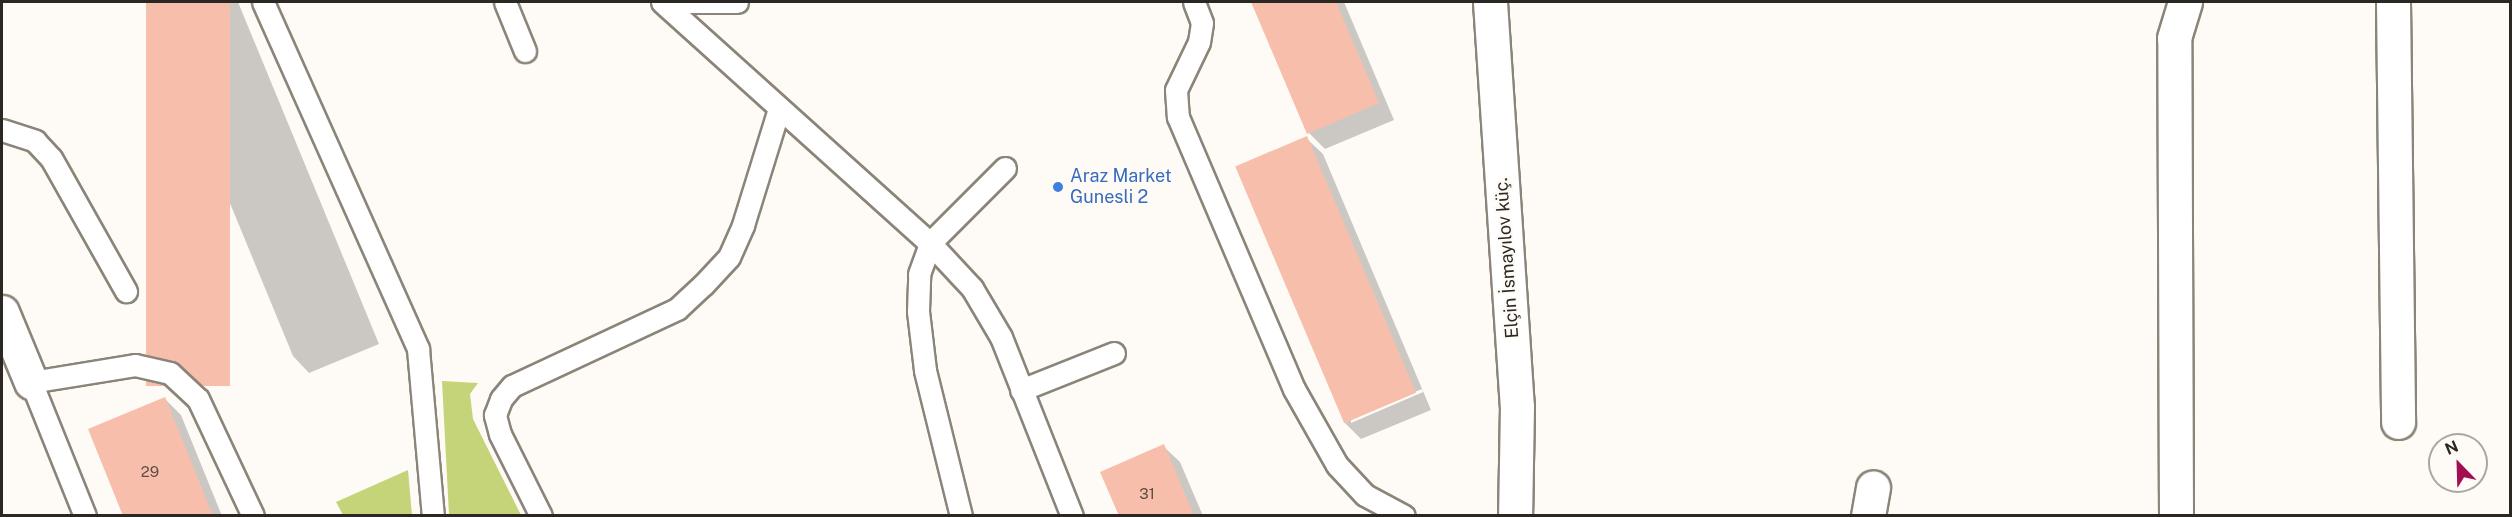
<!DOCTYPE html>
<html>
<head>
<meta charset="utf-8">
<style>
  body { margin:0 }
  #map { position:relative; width:2512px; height:517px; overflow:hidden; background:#fefbf6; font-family:"Public Sans",sans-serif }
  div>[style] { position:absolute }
  .green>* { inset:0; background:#c5d479 }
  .shadow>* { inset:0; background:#0003 }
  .building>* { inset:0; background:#f7bfab; transform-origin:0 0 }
  .roads { filter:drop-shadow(2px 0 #8b8479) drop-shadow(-2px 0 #8b8479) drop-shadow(0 2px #8b8479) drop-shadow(0 -2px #8b8479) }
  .lane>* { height:21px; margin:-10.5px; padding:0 10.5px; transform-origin:10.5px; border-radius:10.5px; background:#fff }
  .street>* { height:33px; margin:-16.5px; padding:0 16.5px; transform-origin:16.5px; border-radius:16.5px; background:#fff }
  .dots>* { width:16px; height:16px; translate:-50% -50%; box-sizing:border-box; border:3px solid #fefbf6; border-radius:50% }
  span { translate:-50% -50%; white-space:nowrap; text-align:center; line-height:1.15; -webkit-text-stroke:4.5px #fefbf6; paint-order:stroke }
  .number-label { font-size:15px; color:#5e4e45 }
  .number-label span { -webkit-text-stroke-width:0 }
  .shop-label { font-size:18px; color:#366cbe }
  .left { translate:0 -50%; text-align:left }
  .street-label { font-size:18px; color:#2b2823 }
  .frame { position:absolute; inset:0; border:3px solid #2b2823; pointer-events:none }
  .north { position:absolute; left:2428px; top:433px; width:60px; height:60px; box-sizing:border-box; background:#fefbf6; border:2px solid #aaa7a2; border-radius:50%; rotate:337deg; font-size:16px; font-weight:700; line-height:24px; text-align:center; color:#2b2823 }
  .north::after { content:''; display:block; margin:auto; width:21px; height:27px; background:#a20e51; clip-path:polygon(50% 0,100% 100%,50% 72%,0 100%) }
</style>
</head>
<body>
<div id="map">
  <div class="green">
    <div style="clip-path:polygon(442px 381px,478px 383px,470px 394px,473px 419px,521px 515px,449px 515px)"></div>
    <div style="clip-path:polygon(408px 470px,412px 515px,343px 515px,336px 502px)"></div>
  </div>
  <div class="shadow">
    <div style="clip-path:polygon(147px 2px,238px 2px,379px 344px,309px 373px,293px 356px)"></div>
    <div style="clip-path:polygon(1253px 2px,1344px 2px,1394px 120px,1325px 149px,1309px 133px)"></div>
    <div style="clip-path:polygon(evenodd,1306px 138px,1323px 154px,1431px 410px,1361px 439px,1345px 423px,1306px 138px,1422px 389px,1423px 392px,1351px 423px,1351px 419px,1422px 389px)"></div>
    <div style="clip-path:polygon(165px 399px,181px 415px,222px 516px,125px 516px)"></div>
    <div style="clip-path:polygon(1163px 446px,1180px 462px,1203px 516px,1120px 516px)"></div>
  </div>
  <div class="building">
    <div style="left:146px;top:2px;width:84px;height:384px"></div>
    <div style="clip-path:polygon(1251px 2px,1336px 2px,1379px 103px,1307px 134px)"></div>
    <div style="left:1307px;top:136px;width:279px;height:78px;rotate:67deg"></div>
    <div style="clip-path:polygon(165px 397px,213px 516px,123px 516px,88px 429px)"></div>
    <div style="clip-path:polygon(1164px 444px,1194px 516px,1119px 516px,1100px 472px)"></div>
  </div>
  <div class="roads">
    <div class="lane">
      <div style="left:263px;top:2px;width:380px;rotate:65.9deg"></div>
      <div style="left:418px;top:349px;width:168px;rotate:84.9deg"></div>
      <div style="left:505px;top:2px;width:53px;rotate:67.8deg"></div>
      <div style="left:662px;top:2px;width:360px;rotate:42deg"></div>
      <div style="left:930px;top:243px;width:62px;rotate:47deg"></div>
      <div style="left:972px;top:288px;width:57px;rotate:59.4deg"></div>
      <div style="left:1001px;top:337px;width:193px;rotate:68.4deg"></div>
      <div style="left:663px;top:2px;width:74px"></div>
      <div style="left:1194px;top:2px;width:22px;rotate:69deg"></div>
      <div style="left:1202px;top:23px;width:19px;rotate:99deg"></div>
      <div style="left:1199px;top:42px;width:53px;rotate:115.6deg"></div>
      <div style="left:1176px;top:90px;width:27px;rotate:86deg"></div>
      <div style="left:1178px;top:117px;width:296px;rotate:66.9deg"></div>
      <div style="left:1294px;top:389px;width:87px;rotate:60.5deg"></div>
      <div style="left:1337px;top:465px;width:41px;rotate:47deg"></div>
      <div style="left:1365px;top:495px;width:44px;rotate:28.3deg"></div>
      <div style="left:2px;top:130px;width:35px;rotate:18deg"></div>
      <div style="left:35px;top:141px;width:23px;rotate:47deg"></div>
      <div style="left:51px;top:158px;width:153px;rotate:60.6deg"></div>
      <div style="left:1021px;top:390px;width:100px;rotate:-21.7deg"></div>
      <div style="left:85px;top:516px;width:144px;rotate:-111.9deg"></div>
      <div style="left:31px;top:382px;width:105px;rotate:-9.3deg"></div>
      <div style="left:135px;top:365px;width:36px;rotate:13deg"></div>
      <div style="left:170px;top:373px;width:38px;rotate:43deg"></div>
      <div style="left:198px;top:399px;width:129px;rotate:64.8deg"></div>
      <div style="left:541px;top:516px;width:92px;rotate:-116.6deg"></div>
      <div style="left:500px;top:434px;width:20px;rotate:-105deg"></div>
      <div style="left:495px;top:415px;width:17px;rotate:-69deg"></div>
      <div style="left:501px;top:399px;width:17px;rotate:-50deg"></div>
      <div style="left:512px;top:386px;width:182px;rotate:-25deg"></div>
      <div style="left:677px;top:309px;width:35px;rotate:-43deg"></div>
      <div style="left:703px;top:285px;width:38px;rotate:-47deg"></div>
      <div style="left:729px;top:257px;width:35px;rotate:-66deg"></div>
      <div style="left:743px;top:225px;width:121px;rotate:-72.8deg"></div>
      <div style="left:961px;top:516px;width:150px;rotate:-103.9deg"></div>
      <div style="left:925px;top:370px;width:59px;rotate:-96.8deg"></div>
      <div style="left:918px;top:311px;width:37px;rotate:-88deg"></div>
      <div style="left:919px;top:274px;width:33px;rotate:-70deg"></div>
      <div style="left:930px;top:243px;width:106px;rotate:-45deg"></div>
    </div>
    <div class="street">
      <div style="left:1490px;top:2px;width:405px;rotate:86.2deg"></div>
      <div style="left:1517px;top:406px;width:110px;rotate:91deg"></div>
      <div style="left:2393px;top:2px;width:420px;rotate:89.3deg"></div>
      <div style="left:2px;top:312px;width:76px;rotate:67.5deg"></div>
      <div style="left:1868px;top:516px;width:29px;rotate:-80deg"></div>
      <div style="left:2176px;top:516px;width:478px;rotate:-90.2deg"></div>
      <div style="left:2174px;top:38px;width:38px;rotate:-73deg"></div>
    </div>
  </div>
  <div class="dots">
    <div style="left:1058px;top:187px;background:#3f7fe0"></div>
  </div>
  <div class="number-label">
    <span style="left:150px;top:472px">29</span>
    <span style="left:1147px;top:494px">31</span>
  </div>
  <div class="shop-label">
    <span class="left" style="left:1070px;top:187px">Araz Market<br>Gunesli 2</span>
  </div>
  <div class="street-label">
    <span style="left:1507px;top:258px;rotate:-94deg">Elçin İsmayılov küç.</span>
  </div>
  <div class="frame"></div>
  <div class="north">N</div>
</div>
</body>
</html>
